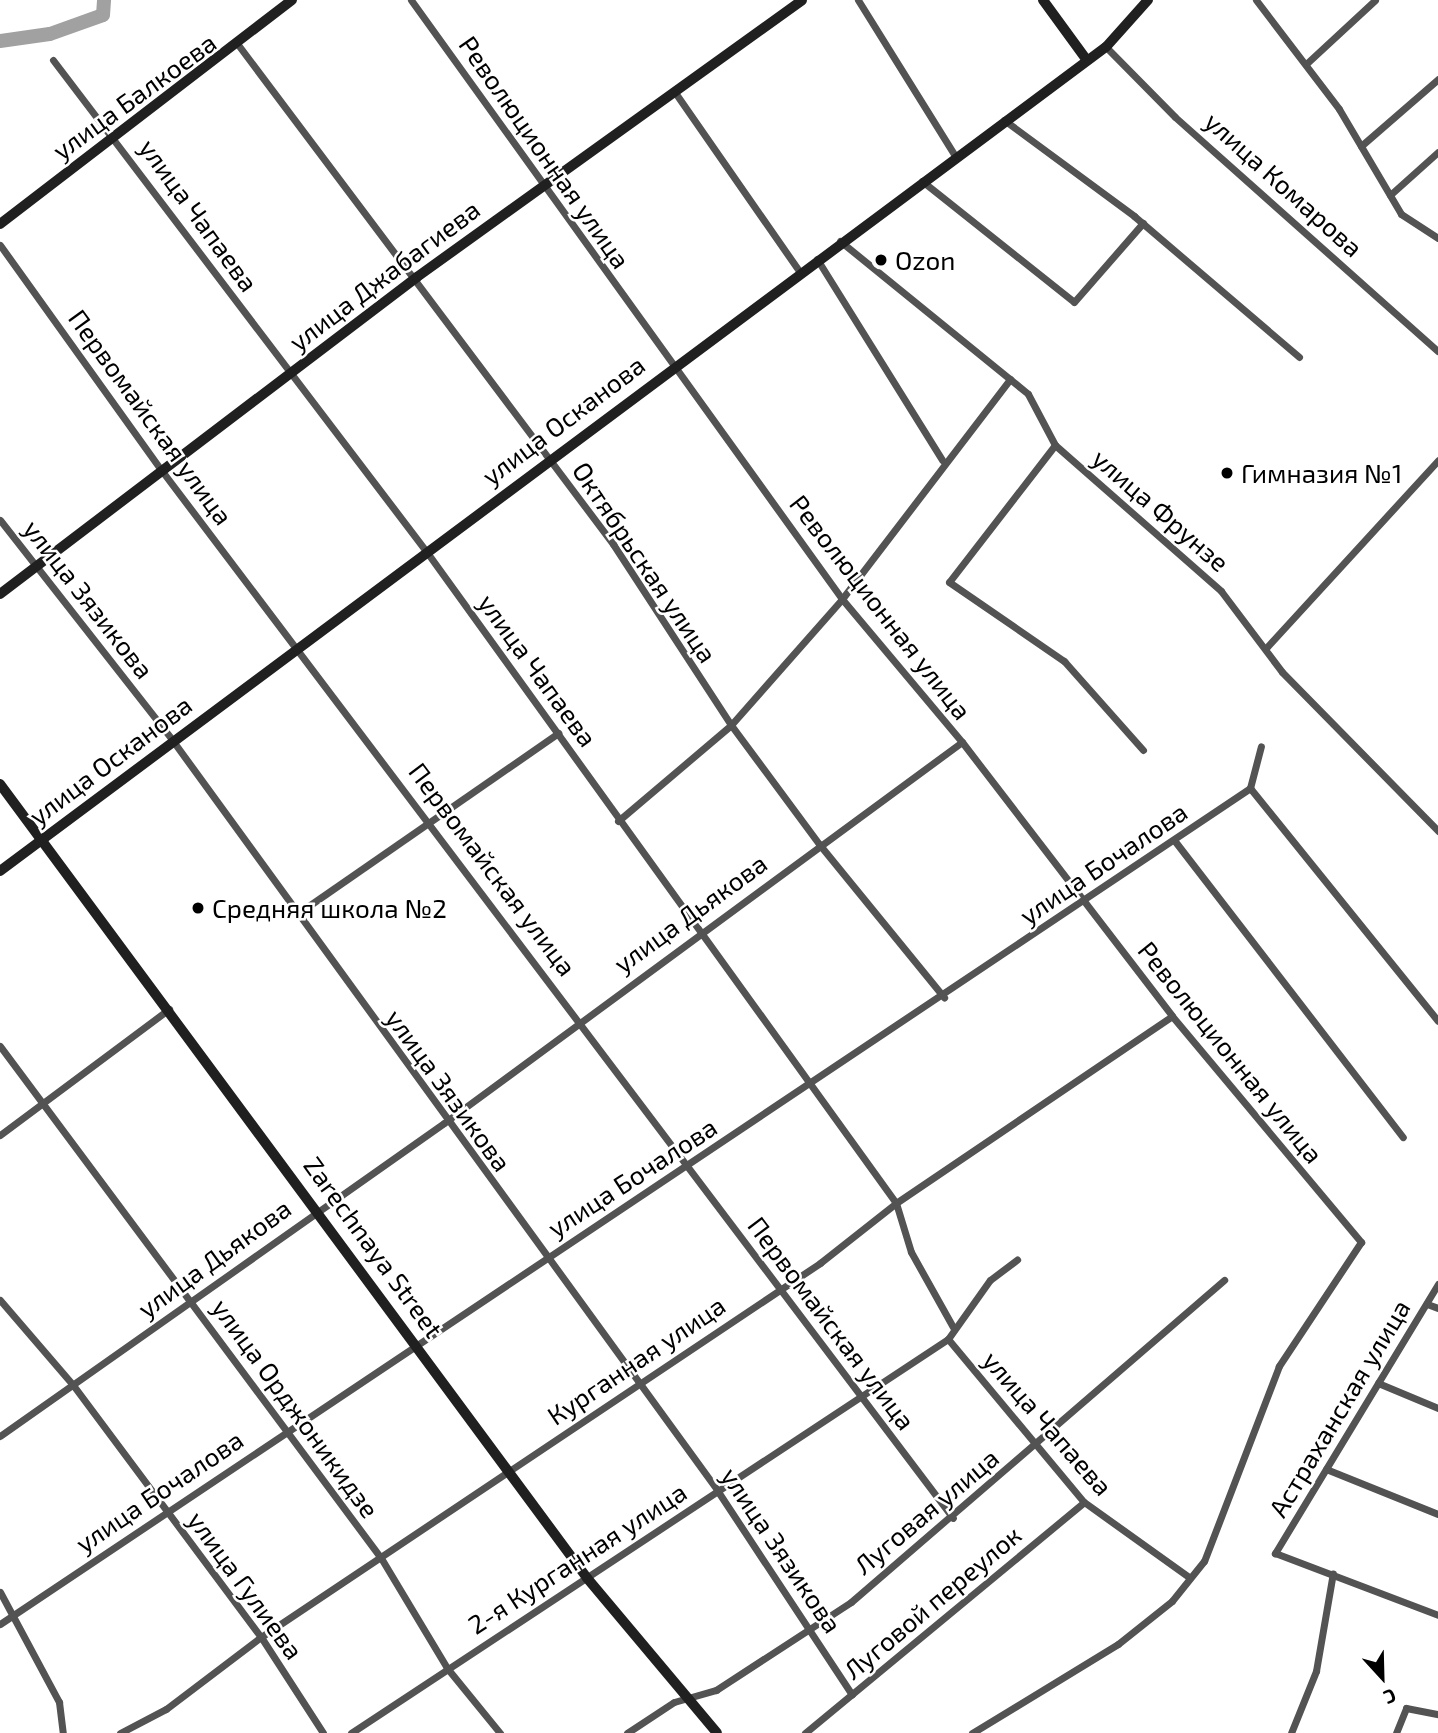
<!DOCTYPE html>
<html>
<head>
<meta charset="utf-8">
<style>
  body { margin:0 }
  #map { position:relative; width:1438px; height:1733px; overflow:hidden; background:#fff; font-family:"Exo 2",sans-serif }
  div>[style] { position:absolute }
  .river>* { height:14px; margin:-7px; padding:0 7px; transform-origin:7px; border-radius:7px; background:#a1a1a1 }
  .street>* { height:7px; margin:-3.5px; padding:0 3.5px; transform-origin:3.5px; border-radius:3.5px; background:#535353 }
  .secondary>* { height:10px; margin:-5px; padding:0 5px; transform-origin:5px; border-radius:5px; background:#202020 }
  .dots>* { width:19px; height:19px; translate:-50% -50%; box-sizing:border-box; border:4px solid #fff; border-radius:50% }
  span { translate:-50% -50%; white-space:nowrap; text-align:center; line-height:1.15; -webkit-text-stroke:5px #fff; paint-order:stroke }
  .street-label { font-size:26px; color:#000 }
  .poi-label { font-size:26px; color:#000 }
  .left { translate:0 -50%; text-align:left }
  .north { position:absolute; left:1347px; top:1642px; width:70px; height:70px; -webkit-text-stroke:5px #fff; paint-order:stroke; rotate:158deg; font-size:19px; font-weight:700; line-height:28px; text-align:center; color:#000 }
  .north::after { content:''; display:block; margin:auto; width:24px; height:32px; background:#000; clip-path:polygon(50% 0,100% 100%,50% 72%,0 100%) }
</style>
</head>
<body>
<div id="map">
  <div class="river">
    <div style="left:0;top:41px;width:50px;rotate:-8deg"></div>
    <div style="left:50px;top:34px;width:56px;rotate:-19.7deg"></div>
    <div style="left:103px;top:15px;width:15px;rotate:-86deg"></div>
  </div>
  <div class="street">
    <div style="left:411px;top:0;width:738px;rotate:54.26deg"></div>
    <div style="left:842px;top:599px;width:187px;rotate:50deg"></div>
    <div style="left:962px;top:742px;width:345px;rotate:52.5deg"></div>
    <div style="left:1172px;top:1016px;width:295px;rotate:50.1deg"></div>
    <div style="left:1361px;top:1242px;width:149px;rotate:123.5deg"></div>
    <div style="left:1279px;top:1366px;width:209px;rotate:111deg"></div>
    <div style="left:1204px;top:1561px;width:51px;rotate:128.7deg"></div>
    <div style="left:1172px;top:1601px;width:69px;rotate:141.5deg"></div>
    <div style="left:1118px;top:1644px;width:171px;rotate:148.6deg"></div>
    <div style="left:858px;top:0;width:184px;rotate:58.1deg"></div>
    <div style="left:1256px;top:0;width:137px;rotate:52.7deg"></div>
    <div style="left:1339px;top:109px;width:122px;rotate:59.4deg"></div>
    <div style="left:1401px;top:214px;width:44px;rotate:33deg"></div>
    <div style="left:239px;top:46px;width:623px;rotate:53.09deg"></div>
    <div style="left:613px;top:544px;width:216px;rotate:56.9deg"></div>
    <div style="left:731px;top:725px;width:148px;rotate:53.5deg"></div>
    <div style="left:819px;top:844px;width:198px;rotate:50.8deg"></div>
    <div style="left:1106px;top:47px;width:98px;rotate:45.4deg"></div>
    <div style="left:1175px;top:117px;width:352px;rotate:41.7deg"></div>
    <div style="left:53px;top:60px;width:617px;rotate:52.78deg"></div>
    <div style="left:426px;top:551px;width:804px;rotate:54.21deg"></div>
    <div style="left:896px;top:1203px;width:51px;rotate:73deg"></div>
    <div style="left:911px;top:1252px;width:86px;rotate:60.8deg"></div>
    <div style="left:1306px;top:64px;width:94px;rotate:-42.8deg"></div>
    <div style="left:674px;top:91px;width:219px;rotate:55.2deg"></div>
    <div style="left:1004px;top:120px;width:162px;rotate:36.4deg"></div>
    <div style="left:1134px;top:216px;width:217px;rotate:40.5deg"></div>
    <div style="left:1361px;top:146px;width:102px;rotate:-41deg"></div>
    <div style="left:922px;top:181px;width:194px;rotate:38.5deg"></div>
    <div style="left:1074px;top:302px;width:105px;rotate:-48.9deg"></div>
    <div style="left:1390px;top:195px;width:64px;rotate:-41.9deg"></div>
    <div style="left:840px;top:241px;width:242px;rotate:39.1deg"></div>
    <div style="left:1028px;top:394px;width:58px;rotate:62.1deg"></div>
    <div style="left:1055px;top:445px;width:221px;rotate:41.3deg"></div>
    <div style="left:1221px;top:591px;width:101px;rotate:53deg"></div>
    <div style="left:1282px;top:672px;width:223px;rotate:45.5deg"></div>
    <div style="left:0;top:245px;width:278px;rotate:54.4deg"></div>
    <div style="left:162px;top:471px;width:1312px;rotate:52.93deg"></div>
    <div style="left:817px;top:259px;width:237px;rotate:58.1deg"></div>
    <div style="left:1055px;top:445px;width:173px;rotate:127.7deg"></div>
    <div style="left:949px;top:582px;width:140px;rotate:34.5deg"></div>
    <div style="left:1064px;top:661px;width:119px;rotate:48.4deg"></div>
    <div style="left:0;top:520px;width:281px;rotate:51.9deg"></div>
    <div style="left:173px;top:741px;width:638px;rotate:53.99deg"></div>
    <div style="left:548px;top:1257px;width:288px;rotate:54deg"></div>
    <div style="left:717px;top:1490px;width:245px;rotate:56.6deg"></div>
    <div style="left:1266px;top:648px;width:255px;rotate:-47.5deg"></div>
    <div style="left:1250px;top:788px;width:299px;rotate:51.1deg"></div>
    <div style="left:618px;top:821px;width:148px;rotate:-40.3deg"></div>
    <div style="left:731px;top:725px;width:168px;rotate:-48.6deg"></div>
    <div style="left:842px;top:599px;width:277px;rotate:-52.6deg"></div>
    <div style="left:1174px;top:840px;width:375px;rotate:52.4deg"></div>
    <div style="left:297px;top:914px;width:318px;rotate:-34.7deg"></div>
    <div style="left:0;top:1046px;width:638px;rotate:53.35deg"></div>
    <div style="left:381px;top:1558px;width:128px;rotate:59deg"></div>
    <div style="left:447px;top:1668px;width:84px;rotate:50.8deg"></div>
    <div style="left:0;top:1135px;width:211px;rotate:-36.7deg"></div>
    <div style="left:1438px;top:1284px;width:315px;rotate:121.2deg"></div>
    <div style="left:1275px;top:1553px;width:174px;rotate:20.8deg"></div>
    <div style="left:0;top:1300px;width:112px;rotate:49.3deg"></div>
    <div style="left:73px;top:1385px;width:314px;rotate:53.3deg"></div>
    <div style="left:261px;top:1637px;width:114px;rotate:57.1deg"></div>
    <div style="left:1427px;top:1304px;width:12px;rotate:20deg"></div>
    <div style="left:948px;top:1339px;width:212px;rotate:50.2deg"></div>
    <div style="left:1084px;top:1502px;width:130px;rotate:35.6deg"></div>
    <div style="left:1378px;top:1383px;width:65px;rotate:22.6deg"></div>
    <div style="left:0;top:1436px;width:543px;rotate:-35.18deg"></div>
    <div style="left:444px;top:1123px;width:643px;rotate:-36.34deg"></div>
    <div style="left:1326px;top:1469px;width:121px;rotate:21.9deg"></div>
    <div style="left:0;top:1592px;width:125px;rotate:61.8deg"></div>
    <div style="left:59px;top:1702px;width:31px;rotate:83deg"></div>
    <div style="left:0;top:1624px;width:1504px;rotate:-33.77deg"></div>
    <div style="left:1250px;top:788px;width:43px;rotate:-75.3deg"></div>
    <div style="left:120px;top:1733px;width:52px;rotate:-27.6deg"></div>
    <div style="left:166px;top:1709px;width:119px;rotate:-37.2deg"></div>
    <div style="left:261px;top:1637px;width:673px;rotate:-33.78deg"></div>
    <div style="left:820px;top:1263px;width:97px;rotate:-38.3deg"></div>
    <div style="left:896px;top:1203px;width:333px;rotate:-34.1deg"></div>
    <div style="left:351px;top:1733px;width:715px;rotate:-33.42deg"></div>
    <div style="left:948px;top:1339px;width:72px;rotate:-54.6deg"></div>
    <div style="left:990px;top:1280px;width:34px;rotate:-37deg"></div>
    <div style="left:627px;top:1733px;width:56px;rotate:-33.4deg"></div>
    <div style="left:674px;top:1702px;width:44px;rotate:-15.9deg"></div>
    <div style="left:716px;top:1690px;width:161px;rotate:-33.1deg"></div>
    <div style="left:851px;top:1602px;width:493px;rotate:-40.8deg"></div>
    <div style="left:805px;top:1733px;width:362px;rotate:-39.6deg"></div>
    <div style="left:1291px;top:1733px;width:67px;rotate:-68deg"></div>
    <div style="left:1316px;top:1671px;width:99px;rotate:-80.2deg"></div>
    <div style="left:1396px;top:1733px;width:27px;rotate:-68deg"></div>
    <div style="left:1406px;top:1708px;width:33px;rotate:11deg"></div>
  </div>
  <div class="secondary">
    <div style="left:1043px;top:0;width:73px;rotate:53.9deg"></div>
    <div style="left:0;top:224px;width:368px;rotate:-37.5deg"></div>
    <div style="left:0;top:594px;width:524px;rotate:-37.24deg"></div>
    <div style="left:417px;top:277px;width:474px;rotate:-35.7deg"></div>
    <div style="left:0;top:784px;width:987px;rotate:53.52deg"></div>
    <div style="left:587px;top:1578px;width:202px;rotate:50deg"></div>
    <div style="left:0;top:871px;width:1379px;rotate:-36.69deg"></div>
    <div style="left:1106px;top:47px;width:63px;rotate:-48.2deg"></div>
  </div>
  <div class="dots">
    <div style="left:881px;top:260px;background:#000"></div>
    <div style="left:1227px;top:473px;background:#000"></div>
    <div style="left:198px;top:908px;background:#000"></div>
  </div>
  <div class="street-label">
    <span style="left:134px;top:96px;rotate:-36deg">улица Балкоева</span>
    <span style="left:545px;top:152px;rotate:55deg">Революционная улица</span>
    <span style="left:1284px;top:184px;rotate:42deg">улица Комарова</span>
    <span style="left:199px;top:215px;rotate:54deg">улица Чапаева</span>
    <span style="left:384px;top:275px;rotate:-37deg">улица Джабагиева</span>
    <span style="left:151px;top:417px;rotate:54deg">Первомайская улица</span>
    <span style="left:563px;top:420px;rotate:-37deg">улица Осканова</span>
    <span style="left:1161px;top:510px;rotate:41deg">улица Фрунзе</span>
    <span style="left:645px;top:562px;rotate:56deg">Октябрьская улица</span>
    <span style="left:89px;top:599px;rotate:52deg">улица Зязикова</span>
    <span style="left:881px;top:607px;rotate:52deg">Революционная улица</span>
    <span style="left:538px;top:670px;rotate:54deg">улица Чапаева</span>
    <span style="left:110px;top:760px;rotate:-37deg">улица Осканова</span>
    <span style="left:1103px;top:863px;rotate:-34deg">улица Бочалова</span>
    <span style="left:493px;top:869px;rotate:53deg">Первомайская улица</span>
    <span style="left:690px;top:913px;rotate:-36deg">улица Дьякова</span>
    <span style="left:1231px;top:1052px;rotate:51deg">Революционная улица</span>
    <span style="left:449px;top:1090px;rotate:54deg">улица Зязикова</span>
    <span style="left:632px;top:1177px;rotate:-33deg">улица Бочалова</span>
    <span style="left:374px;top:1247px;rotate:54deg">Zarechnaya Street</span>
    <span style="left:214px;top:1258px;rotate:-36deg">улица Дьякова</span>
    <span style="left:832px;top:1323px;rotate:53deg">Первомайская улица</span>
    <span style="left:636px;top:1360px;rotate:-34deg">Курганная улица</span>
    <span style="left:296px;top:1408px;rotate:54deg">улица Орджоникидзе</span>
    <span style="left:1339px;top:1408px;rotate:-59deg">Астраханская улица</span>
    <span style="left:1048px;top:1423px;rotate:49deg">улица Чапаева</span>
    <span style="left:159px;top:1491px;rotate:-34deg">улица Бочалова</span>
    <span style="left:926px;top:1511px;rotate:-40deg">Луговая улица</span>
    <span style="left:782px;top:1550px;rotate:56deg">улица Зязикова</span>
    <span style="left:577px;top:1558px;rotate:-33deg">2-я Курганная улица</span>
    <span style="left:246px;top:1585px;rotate:54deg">улица Гулиева</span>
    <span style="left:932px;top:1602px;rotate:-40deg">Луговой переулок</span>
  </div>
  <div class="poi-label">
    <span class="left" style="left:895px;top:260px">Ozon</span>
    <span class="left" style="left:1241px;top:473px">Гимназия №1</span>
    <span class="left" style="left:212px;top:908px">Средняя школа №2</span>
  </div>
  <div class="north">С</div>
</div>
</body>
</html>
